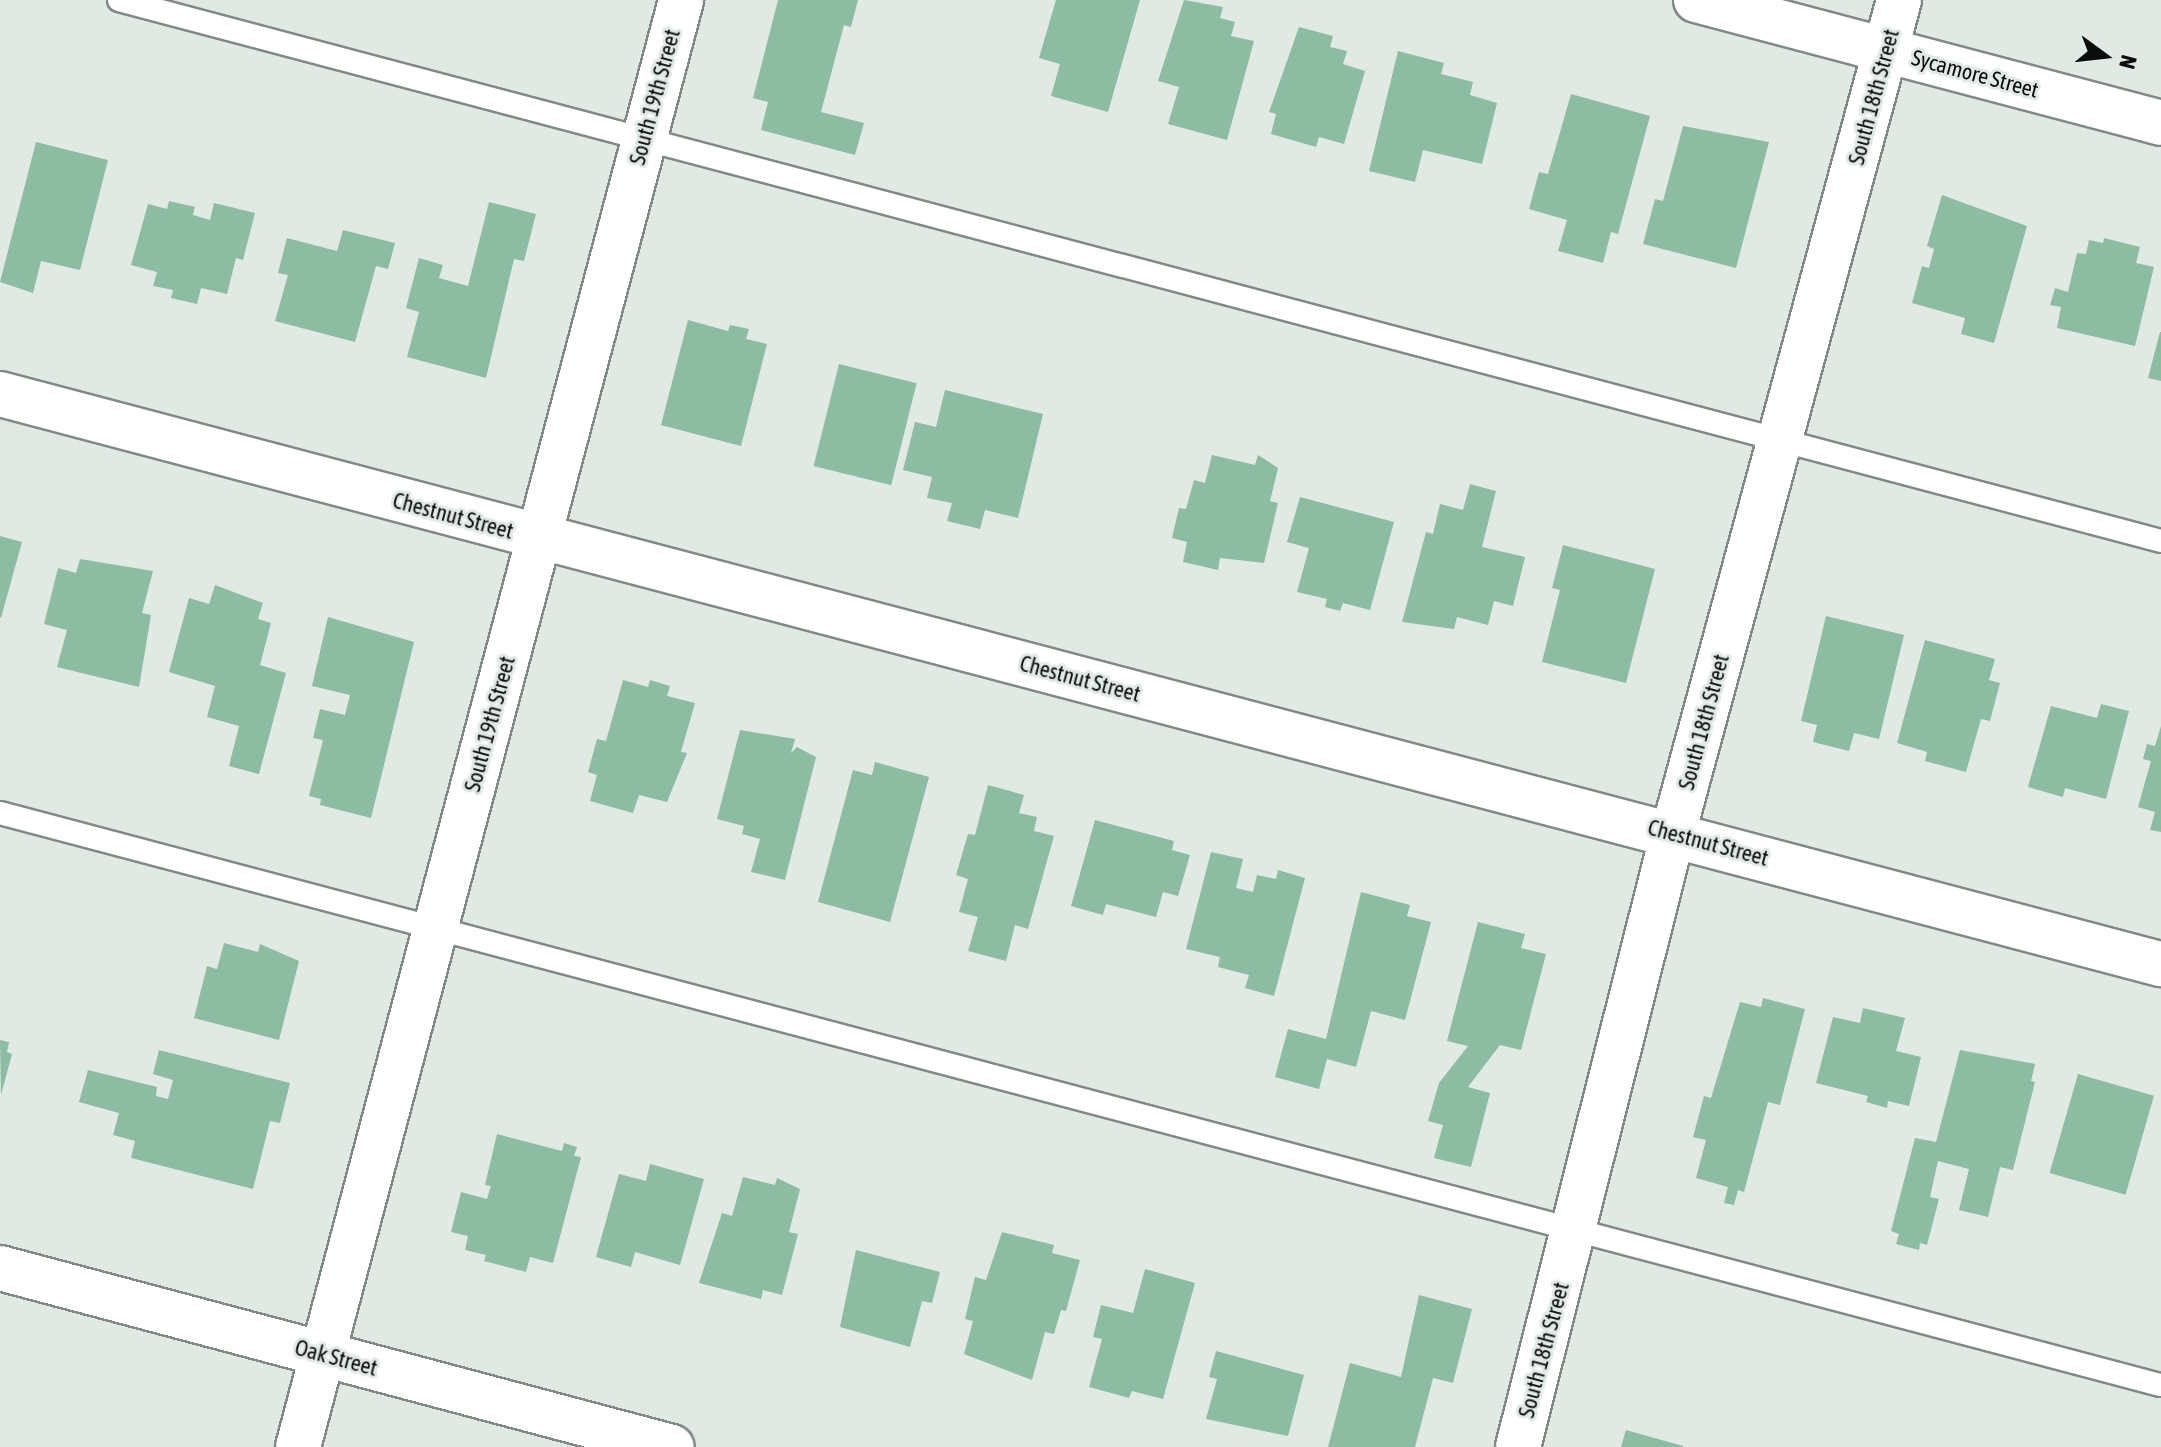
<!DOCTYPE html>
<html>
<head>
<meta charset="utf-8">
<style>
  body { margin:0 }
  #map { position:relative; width:2161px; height:1447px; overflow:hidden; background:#e1e9e4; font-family:"Asap Condensed",sans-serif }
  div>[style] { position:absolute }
  .building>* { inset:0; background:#8cbca2; transform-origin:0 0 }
  .roads { filter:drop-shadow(2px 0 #828985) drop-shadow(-2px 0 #828985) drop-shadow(0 2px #828985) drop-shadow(0 -2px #828985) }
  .service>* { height:22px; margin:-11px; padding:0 11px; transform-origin:11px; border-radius:11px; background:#fff }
  .minor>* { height:44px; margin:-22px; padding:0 22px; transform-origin:22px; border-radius:22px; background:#fff }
  .tertiary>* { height:44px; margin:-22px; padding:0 22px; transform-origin:22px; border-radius:22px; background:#fff }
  span { translate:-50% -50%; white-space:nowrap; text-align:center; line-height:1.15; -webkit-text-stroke:6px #e1e9e4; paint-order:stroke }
  .street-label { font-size:22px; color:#0a0d0c }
  .north { position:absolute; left:2065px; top:16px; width:80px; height:80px; -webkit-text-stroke:6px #e1e9e4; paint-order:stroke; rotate:105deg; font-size:22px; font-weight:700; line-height:32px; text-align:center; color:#0a0d0c }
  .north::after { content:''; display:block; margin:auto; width:28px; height:36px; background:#0a0d0c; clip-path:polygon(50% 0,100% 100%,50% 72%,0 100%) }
</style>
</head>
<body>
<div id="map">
  <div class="building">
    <div style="clip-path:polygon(778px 0,858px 0,851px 27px,844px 25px,821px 112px,864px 123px,855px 155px,761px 130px,768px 102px,753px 98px)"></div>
    <div style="clip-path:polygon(1056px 0,1140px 0,1108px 112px,1051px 96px,1060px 64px,1039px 58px)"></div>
    <div style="clip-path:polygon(1184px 0,1223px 7px,1220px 18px,1235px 22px,1231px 36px,1254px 41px,1227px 140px,1168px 124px,1179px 87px,1158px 81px)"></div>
    <div style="clip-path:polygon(1299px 27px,1333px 36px,1330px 47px,1347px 51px,1343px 64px,1365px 71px,1344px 144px,1319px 137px,1316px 147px,1271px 134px,1276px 114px,1269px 112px)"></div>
    <div style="clip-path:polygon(1398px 51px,1444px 63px,1441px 74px,1473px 82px,1470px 95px,1497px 103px,1482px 164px,1423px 150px,1415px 182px,1369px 171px)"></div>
    <div style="clip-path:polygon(1571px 94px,1650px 116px,1618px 234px,1611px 232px,1603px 263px,1558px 251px,1567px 220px,1529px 209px,1539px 172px,1548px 174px)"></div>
    <div style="clip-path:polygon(1683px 126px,1769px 142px,1736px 268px,1643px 244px,1655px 199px,1663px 201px)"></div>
    <div style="clip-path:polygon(36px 142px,108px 160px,80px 270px,41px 261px,33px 293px,0 282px)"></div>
    <div style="clip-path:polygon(1942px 195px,2027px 226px,1994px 343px,1961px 334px,1965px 318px,1912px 303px,1922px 266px,1929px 268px,1934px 249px,1927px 246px)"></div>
    <div style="clip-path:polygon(169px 201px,195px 207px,193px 215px,210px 220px,214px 203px,255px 213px,243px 260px,236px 258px,227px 294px,201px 288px,197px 304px,171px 298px,173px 290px,153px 286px,157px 272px,131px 265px,148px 204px,167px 209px)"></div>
    <div style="clip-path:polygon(489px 202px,536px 214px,524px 261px,514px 259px,486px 378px,407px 357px,419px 312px,406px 308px,419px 258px,443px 265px,439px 278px,468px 286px)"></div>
    <div style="clip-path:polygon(343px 230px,395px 243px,388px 269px,376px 266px,355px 342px,275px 321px,288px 275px,278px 273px,287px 238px,337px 251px)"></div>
    <div style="clip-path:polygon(2104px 238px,2140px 247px,2136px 263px,2154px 267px,2135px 346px,2057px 328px,2061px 307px,2050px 305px,2055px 288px,2068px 292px,2077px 253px,2086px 254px,2089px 240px,2103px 243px)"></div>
    <div style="clip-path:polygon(688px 320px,728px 331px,730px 325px,749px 329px,746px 339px,767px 344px,741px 446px,661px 425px)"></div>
    <div style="clip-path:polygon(2160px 332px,2161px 332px,2161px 381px,2148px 378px)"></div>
    <div style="left:839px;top:364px;width:80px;height:105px;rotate:14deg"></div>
    <div style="clip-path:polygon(945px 390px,1043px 414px,1018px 518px,985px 510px,980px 529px,947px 521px,952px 503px,927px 498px,932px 477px,903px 470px,915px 422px,936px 427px)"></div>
    <div style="clip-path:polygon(1212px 455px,1255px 465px,1258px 455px,1278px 468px,1270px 501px,1278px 503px,1264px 563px,1220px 558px,1218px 570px,1183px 562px,1187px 542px,1172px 538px,1179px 508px,1186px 509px,1194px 480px,1205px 483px)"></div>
    <div style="clip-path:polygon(1470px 484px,1496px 491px,1482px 547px,1525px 557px,1513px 606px,1494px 601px,1488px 625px,1457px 617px,1454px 629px,1402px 622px,1426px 532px,1433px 534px,1440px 504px,1463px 510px)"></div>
    <div style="clip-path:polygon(1300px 497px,1394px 522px,1370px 610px,1343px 603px,1340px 611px,1325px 607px,1327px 599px,1297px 592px,1309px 548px,1287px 542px)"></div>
    <div style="clip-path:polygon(0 536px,22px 542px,1px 618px,0 617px)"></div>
    <div style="clip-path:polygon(1563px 545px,1655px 569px,1626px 683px,1542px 662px,1560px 590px,1552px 588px)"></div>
    <div style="clip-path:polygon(80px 559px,153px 571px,142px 613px,151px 615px,139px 687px,57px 667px,67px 630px,44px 624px,58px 568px,76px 573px)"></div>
    <div style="clip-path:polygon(215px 585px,263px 603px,258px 619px,271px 623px,260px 665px,286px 673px,259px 774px,229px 766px,239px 726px,207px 717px,215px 686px,169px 672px,189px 598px,209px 604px)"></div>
    <div style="clip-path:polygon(1826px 616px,1904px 635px,1879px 739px,1854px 733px,1849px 751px,1813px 742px,1817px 725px,1801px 721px)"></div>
    <div style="clip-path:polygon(328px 617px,414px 642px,371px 818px,320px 805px,321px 799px,309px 796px,323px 740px,313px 738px,320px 709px,345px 715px,350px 695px,312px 686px)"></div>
    <div style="clip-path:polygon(1925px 640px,1995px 659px,1989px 680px,2000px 683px,1990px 721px,1981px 719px,1966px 772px,1925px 761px,1927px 752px,1897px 743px)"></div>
    <div style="clip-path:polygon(623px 680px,648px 687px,650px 680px,670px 686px,667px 696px,695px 703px,681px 752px,687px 753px,667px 802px,639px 795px,633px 813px,590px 801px,597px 775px,588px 772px,597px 739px,606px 741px)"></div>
    <div style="clip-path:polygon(2101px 704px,2129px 711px,2106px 799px,2065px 788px,2063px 797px,2028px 787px,2051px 706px,2097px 718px)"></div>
    <div style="clip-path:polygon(2161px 726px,2161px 832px,2150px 830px,2155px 812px,2138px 807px,2151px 761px,2143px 759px,2147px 744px,2155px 746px)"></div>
    <div style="clip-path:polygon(740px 730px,795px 739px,791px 753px,797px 747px,816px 757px,785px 880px,751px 872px,760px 839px,742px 834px,744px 826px,717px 819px)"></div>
    <div style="clip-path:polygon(875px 762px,929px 777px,890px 922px,818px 902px,853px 770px,872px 775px)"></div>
    <div style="clip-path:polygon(988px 785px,1024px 795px,1019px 813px,1037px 817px,1034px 831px,1054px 836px,1028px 929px,1015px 925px,1006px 961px,968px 951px,978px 917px,959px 912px,968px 879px,956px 875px,968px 834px,975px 835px)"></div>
    <div style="clip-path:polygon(1095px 820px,1174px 841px,1172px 850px,1190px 855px,1178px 896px,1163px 892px,1156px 917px,1106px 904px,1103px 915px,1071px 906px)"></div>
    <div style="clip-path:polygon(1211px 852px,1243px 859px,1236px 888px,1253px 892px,1257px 875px,1276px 879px,1278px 870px,1305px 878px,1274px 996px,1245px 988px,1249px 975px,1218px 967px,1220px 957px,1186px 949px)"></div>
    <div style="clip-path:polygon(1361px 892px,1410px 905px,1407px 916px,1431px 922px,1405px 1020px,1371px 1011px,1356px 1067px,1327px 1059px,1319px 1089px,1275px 1077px,1288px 1029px,1326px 1039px)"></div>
    <div style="clip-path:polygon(1478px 922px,1525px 934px,1521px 948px,1546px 954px,1521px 1050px,1500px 1045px,1468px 1087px,1490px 1093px,1471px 1167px,1434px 1158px,1443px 1125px,1428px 1121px,1439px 1083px,1468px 1046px,1447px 1041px)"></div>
    <div style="clip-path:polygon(224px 943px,258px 952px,260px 944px,299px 961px,279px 1040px,194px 1018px,207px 966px,217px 969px)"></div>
    <div style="clip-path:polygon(1763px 998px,1805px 1009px,1780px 1105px,1768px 1102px,1744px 1192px,1738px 1190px,1734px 1205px,1724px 1203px,1728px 1187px,1696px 1178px,1706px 1140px,1693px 1137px,1704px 1096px,1711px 1098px,1740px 1002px,1761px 1007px)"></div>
    <div style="clip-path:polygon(1863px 1008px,1905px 1018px,1896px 1051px,1921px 1057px,1909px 1106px,1888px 1101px,1887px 1108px,1866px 1102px,1868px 1096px,1816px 1083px,1833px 1017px,1860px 1023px)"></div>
    <div style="clip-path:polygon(0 1040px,9px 1042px,7px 1052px,12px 1054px,1px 1095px)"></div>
    <div style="clip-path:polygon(159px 1050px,290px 1083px,280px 1123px,270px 1121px,253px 1189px,131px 1158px,135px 1141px,113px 1135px,119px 1113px,79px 1102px,88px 1070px,157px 1087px,156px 1096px,168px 1099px,173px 1080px,153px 1074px)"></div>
    <div style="clip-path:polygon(1960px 1050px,2035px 1064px,2031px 1081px,2035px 1082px,2013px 1170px,2000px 1167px,1988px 1217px,1959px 1210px,1969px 1169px,1938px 1161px,1930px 1197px,1939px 1199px,1927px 1245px,1920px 1243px,1919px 1250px,1896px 1244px,1899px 1234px,1891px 1231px,1915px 1138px,1936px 1142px)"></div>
    <div style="left:2078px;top:1074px;width:79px;height:103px;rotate:16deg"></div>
    <div style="clip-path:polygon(497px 1134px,562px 1151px,564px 1143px,577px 1147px,574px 1156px,581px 1157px,553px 1263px,530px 1257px,526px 1272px,484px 1261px,486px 1255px,465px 1250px,468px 1236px,451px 1232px,461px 1192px,487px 1199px,491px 1186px,485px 1185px)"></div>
    <div style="clip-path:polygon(650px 1164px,704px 1179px,680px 1265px,635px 1252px,631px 1267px,596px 1257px,619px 1174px,646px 1181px)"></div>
    <div style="clip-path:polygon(743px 1177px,775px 1185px,777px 1178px,800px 1189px,789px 1232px,798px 1234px,782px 1295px,763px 1290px,761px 1299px,699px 1283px,722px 1213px,732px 1216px)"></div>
    <div style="clip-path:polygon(1002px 1232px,1054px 1245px,1052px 1253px,1080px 1260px,1066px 1311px,1061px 1310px,1054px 1334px,1045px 1332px,1032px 1380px,964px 1354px,973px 1321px,965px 1319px,975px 1277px,986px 1280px)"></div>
    <div style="clip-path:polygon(856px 1250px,940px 1272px,932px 1303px,922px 1301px,910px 1347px,840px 1327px)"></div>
    <div style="clip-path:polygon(1145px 1269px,1195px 1283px,1163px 1399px,1132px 1391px,1129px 1398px,1089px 1387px,1102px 1339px,1093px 1337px,1101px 1305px,1133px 1313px)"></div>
    <div style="clip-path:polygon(1419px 1295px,1472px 1309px,1453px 1383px,1433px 1378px,1415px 1447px,1328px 1447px,1350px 1363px,1401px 1377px)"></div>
    <div style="clip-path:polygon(1216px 1351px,1304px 1375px,1288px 1436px,1206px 1419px,1217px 1379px,1209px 1377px)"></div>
    <div style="clip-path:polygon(1626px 1430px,1683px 1446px,1683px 1447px,1621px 1447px)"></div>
  </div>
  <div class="roads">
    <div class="service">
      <div style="left:119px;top:0;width:2112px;rotate:14.84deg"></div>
      <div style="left:0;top:813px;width:2235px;rotate:14.83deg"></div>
    </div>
    <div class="minor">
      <div style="left:1696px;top:0;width:481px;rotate:14.8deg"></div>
      <div style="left:0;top:394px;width:2235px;rotate:14.78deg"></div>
      <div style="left:298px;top:1447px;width:1497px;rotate:-75.17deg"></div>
      <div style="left:1518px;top:1447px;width:633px;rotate:-75.83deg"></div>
      <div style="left:1673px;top:833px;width:863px;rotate:-74.82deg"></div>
    </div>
    <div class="tertiary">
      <div style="left:0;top:1268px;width:695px;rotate:14.92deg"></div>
    </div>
  </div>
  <div class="street-label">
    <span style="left:1975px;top:74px;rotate:15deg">Sycamore Street</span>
    <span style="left:655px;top:97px;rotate:-75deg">South 19th Street</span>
    <span style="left:1874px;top:97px;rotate:-75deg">South 18th Street</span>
    <span style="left:453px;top:516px;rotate:15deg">Chestnut Street</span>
    <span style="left:1080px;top:679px;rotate:15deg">Chestnut Street</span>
    <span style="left:1704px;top:722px;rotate:-75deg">South 18th Street</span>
    <span style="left:490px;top:724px;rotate:-75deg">South 19th Street</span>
    <span style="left:1708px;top:843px;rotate:15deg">Chestnut Street</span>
    <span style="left:1544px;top:1350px;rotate:-75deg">South 18th Street</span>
    <span style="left:336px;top:1358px;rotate:15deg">Oak Street</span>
  </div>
  <div class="north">N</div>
</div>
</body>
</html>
